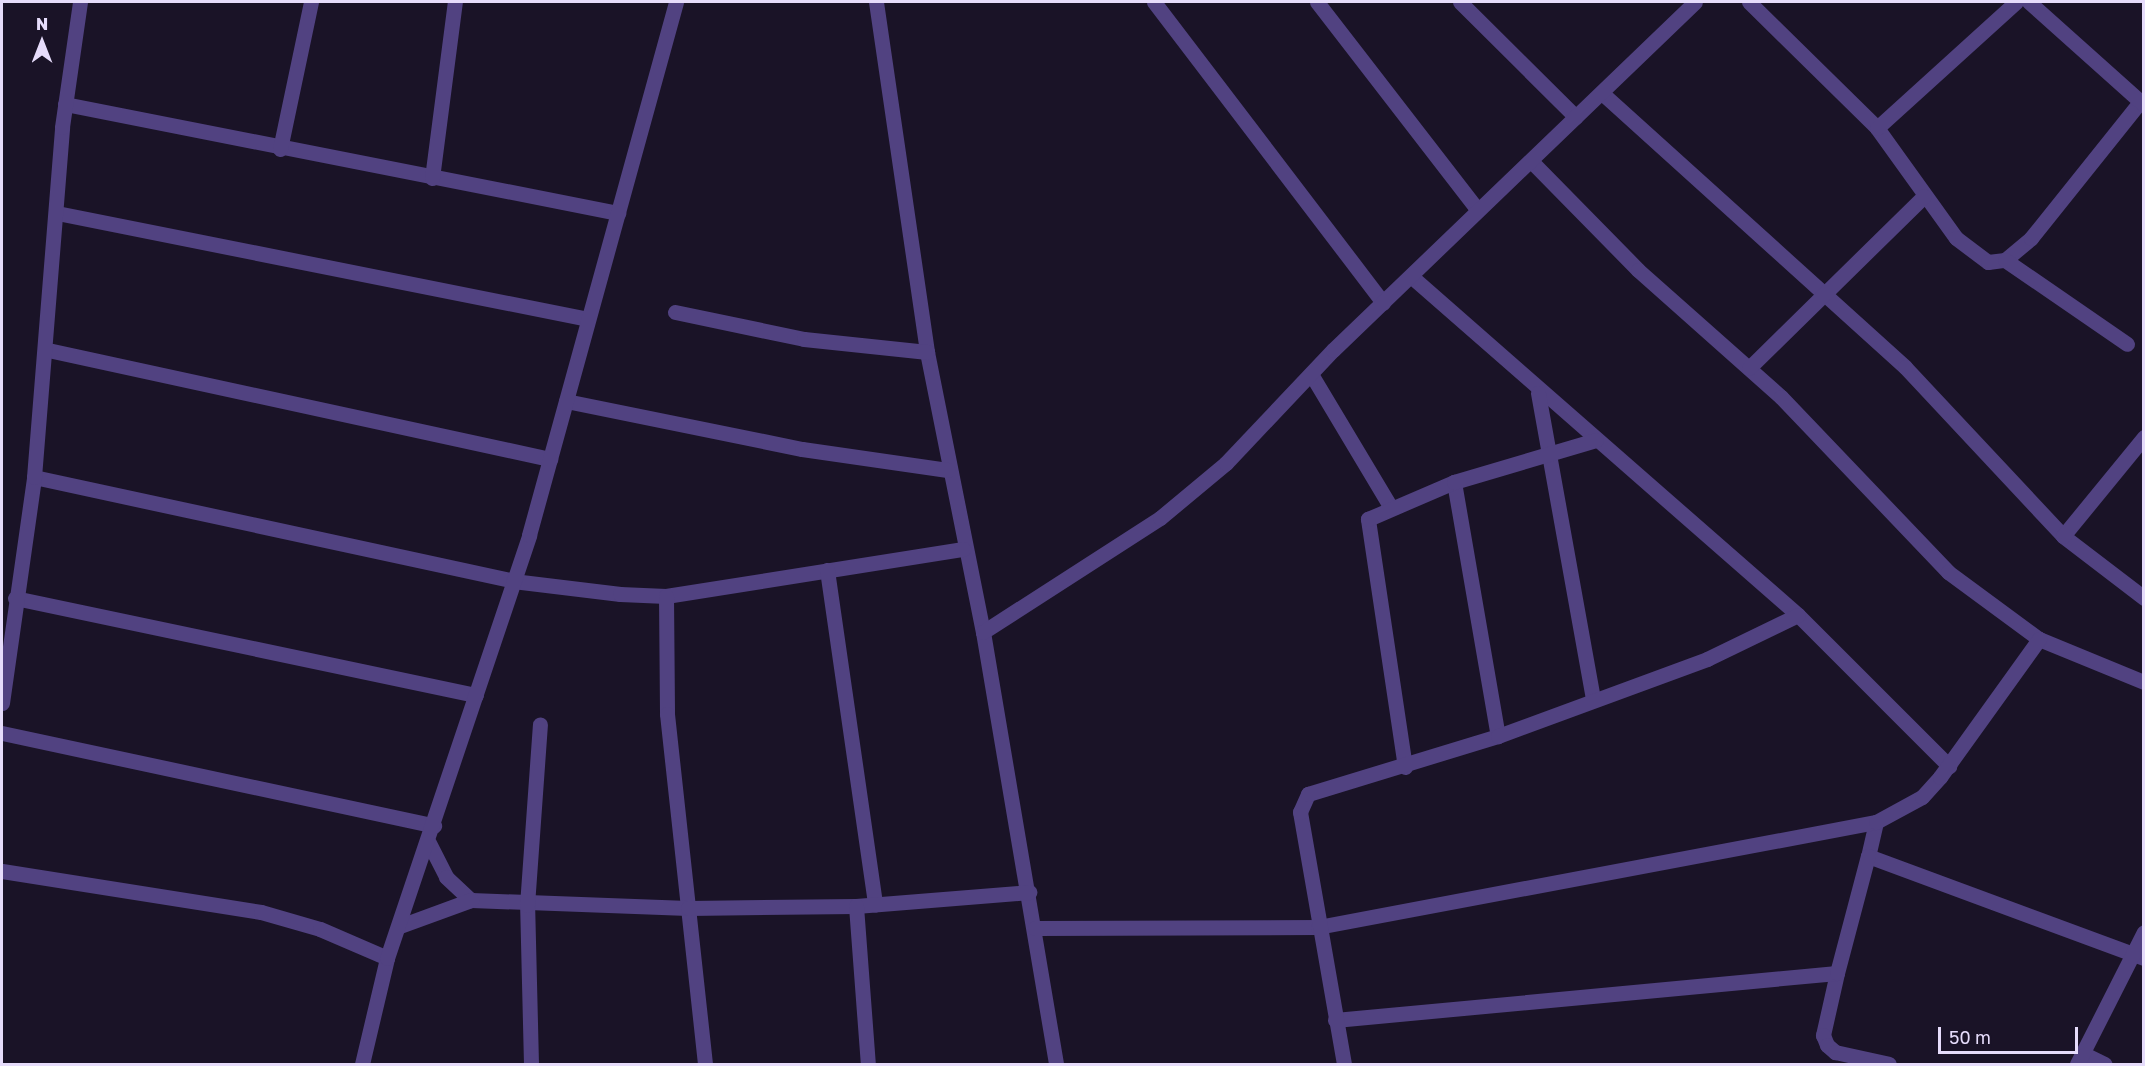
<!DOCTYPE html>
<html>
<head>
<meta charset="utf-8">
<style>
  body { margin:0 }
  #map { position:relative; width:2145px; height:1066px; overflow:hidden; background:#1a1327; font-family:"Golos Text",sans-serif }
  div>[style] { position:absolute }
  .minor>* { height:15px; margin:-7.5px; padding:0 7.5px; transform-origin:7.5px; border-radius:7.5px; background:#514281 }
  span { translate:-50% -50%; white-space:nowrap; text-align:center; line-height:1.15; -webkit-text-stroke:6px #1a1327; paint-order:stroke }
  .frame { position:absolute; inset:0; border:3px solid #e6dcfb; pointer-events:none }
  .north { position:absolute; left:12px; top:12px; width:60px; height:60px; -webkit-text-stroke:4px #1a1327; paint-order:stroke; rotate:0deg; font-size:16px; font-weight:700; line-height:24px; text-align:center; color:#e6dcfb }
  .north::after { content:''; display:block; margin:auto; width:21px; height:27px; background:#e6dcfb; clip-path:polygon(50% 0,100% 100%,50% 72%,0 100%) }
  .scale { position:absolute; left:1938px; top:1027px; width:140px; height:27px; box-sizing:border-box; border:3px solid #e6dcfb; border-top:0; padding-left:8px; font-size:18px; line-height:21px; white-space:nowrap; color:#e6dcfb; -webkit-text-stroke:4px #1a1327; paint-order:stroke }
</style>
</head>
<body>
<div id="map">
  <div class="minor">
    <div style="left:876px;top:2px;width:354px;rotate:81.7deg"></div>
    <div style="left:927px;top:352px;width:286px;rotate:78.7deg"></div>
    <div style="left:983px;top:632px;width:438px;rotate:80.4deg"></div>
    <div style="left:1154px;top:2px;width:378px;rotate:52.7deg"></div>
    <div style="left:1317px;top:2px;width:263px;rotate:52.3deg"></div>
    <div style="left:1460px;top:2px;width:163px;rotate:44.8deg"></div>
    <div style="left:1749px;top:2px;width:180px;rotate:44.5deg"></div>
    <div style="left:1877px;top:128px;width:135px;rotate:54.3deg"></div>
    <div style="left:1956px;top:238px;width:40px;rotate:37deg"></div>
    <div style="left:1988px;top:262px;width:17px;rotate:-7deg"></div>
    <div style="left:2005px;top:260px;width:34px;rotate:-40deg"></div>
    <div style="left:2031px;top:238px;width:174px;rotate:-51.3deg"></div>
    <div style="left:2029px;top:2px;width:154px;rotate:41.8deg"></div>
    <div style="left:1603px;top:94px;width:407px;rotate:42.1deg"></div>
    <div style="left:1905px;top:367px;width:231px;rotate:46.9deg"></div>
    <div style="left:2063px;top:536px;width:102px;rotate:37.4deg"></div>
    <div style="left:65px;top:104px;width:564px;rotate:11.15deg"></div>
    <div style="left:1877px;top:128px;width:188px;rotate:-42.2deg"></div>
    <div style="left:280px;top:149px;width:150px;rotate:-78.1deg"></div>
    <div style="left:1532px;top:162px;width:151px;rotate:45.5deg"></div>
    <div style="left:1638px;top:270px;width:191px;rotate:41.6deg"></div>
    <div style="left:1781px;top:397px;width:242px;rotate:46.3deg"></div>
    <div style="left:1948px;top:572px;width:113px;rotate:36.4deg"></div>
    <div style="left:2039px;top:639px;width:113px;rotate:22.3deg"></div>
    <div style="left:432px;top:178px;width:177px;rotate:-82.6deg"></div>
    <div style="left:57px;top:213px;width:541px;rotate:11.29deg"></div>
    <div style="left:2005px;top:260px;width:148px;rotate:34.5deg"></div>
    <div style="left:1412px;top:277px;width:513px;rotate:41.21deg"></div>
    <div style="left:1798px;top:615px;width:214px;rotate:45deg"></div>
    <div style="left:675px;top:312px;width:132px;rotate:11.8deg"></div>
    <div style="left:804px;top:339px;width:124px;rotate:6deg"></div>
    <div style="left:48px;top:350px;width:514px;rotate:12.25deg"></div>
    <div style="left:1749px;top:368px;width:245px;rotate:-44.5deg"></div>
    <div style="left:1311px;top:374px;width:154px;rotate:59.1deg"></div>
    <div style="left:1538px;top:393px;width:312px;rotate:79.8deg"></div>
    <div style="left:566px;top:401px;width:241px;rotate:11.5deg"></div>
    <div style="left:802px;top:449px;width:147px;rotate:8.2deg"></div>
    <div style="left:34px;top:477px;width:490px;rotate:12.2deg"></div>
    <div style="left:513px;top:581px;width:108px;rotate:6.9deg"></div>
    <div style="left:620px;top:594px;width:46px;rotate:2.5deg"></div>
    <div style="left:666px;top:596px;width:301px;rotate:-9deg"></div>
    <div style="left:1454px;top:482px;width:258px;rotate:80.2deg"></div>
    <div style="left:2063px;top:536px;width:128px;rotate:-50.7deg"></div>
    <div style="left:827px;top:570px;width:338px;rotate:81.8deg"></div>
    <div style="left:666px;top:596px;width:118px;rotate:89.5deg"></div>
    <div style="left:667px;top:714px;width:352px;rotate:83.8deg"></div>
    <div style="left:15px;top:598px;width:471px;rotate:11.9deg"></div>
    <div style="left:983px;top:632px;width:211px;rotate:-32.8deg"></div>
    <div style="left:1160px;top:518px;width:86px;rotate:-39.8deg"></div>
    <div style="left:1226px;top:463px;width:156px;rotate:-46.6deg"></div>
    <div style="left:1333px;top:350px;width:502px;rotate:-43.87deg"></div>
    <div style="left:2px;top:703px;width:228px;rotate:-81.9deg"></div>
    <div style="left:34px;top:477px;width:351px;rotate:-85.4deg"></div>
    <div style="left:62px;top:127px;width:126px;rotate:-81.8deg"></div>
    <div style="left:2px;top:733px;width:442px;rotate:12.1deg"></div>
    <div style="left:1405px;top:767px;width:251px;rotate:-98.5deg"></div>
    <div style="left:1368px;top:519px;width:94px;rotate:-23.3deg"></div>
    <div style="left:1454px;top:482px;width:148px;rotate:-16.5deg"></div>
    <div style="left:1876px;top:822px;width:35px;rotate:103deg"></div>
    <div style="left:1868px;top:856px;width:294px;rotate:20.3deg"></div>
    <div style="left:429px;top:843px;width:38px;rotate:63deg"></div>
    <div style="left:446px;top:877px;width:34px;rotate:43deg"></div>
    <div style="left:471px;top:900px;width:217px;rotate:2.1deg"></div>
    <div style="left:688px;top:908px;width:168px;rotate:-0.7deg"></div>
    <div style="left:856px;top:906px;width:174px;rotate:-4.6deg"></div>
    <div style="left:2px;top:871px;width:262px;rotate:9deg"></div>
    <div style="left:261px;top:912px;width:61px;rotate:16.1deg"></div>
    <div style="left:320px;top:929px;width:73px;rotate:23.4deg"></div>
    <div style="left:856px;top:906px;width:158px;rotate:85.7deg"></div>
    <div style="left:400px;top:926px;width:76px;rotate:-20.1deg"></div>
    <div style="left:1035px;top:928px;width:283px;rotate:-0.2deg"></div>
    <div style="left:1318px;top:927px;width:568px;rotate:-10.66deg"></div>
    <div style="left:1876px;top:822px;width:52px;rotate:-28.5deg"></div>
    <div style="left:1922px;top:797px;width:27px;rotate:-48deg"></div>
    <div style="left:1940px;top:777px;width:170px;rotate:-54.3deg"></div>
    <div style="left:1837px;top:973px;width:64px;rotate:102.7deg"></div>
    <div style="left:1823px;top:1035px;width:11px;rotate:68deg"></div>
    <div style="left:1827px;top:1045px;width:11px;rotate:41deg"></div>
    <div style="left:1835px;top:1052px;width:55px;rotate:12.5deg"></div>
    <div style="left:1335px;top:1020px;width:504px;rotate:-5.35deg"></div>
    <div style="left:1837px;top:973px;width:121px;rotate:-75.2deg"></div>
    <div style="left:2082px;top:1053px;width:25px;rotate:26deg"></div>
    <div style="left:362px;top:1064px;width:109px;rotate:-76.7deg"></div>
    <div style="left:387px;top:958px;width:446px;rotate:-71.4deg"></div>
    <div style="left:529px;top:535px;width:553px;rotate:-74.58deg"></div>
    <div style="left:531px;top:1064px;width:159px;rotate:-91.4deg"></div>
    <div style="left:527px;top:905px;width:181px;rotate:-85.9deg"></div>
    <div style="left:1344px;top:1064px;width:256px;rotate:-99.9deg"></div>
    <div style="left:1300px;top:812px;width:20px;rotate:-66deg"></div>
    <div style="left:1308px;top:794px;width:199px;rotate:-17deg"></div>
    <div style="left:1498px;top:736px;width:223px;rotate:-20.2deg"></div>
    <div style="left:1707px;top:659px;width:101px;rotate:-25.8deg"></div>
    <div style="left:2077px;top:1064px;width:148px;rotate:-63.1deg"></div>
  </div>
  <div class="frame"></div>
  <div class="north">N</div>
  <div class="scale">50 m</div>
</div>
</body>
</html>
